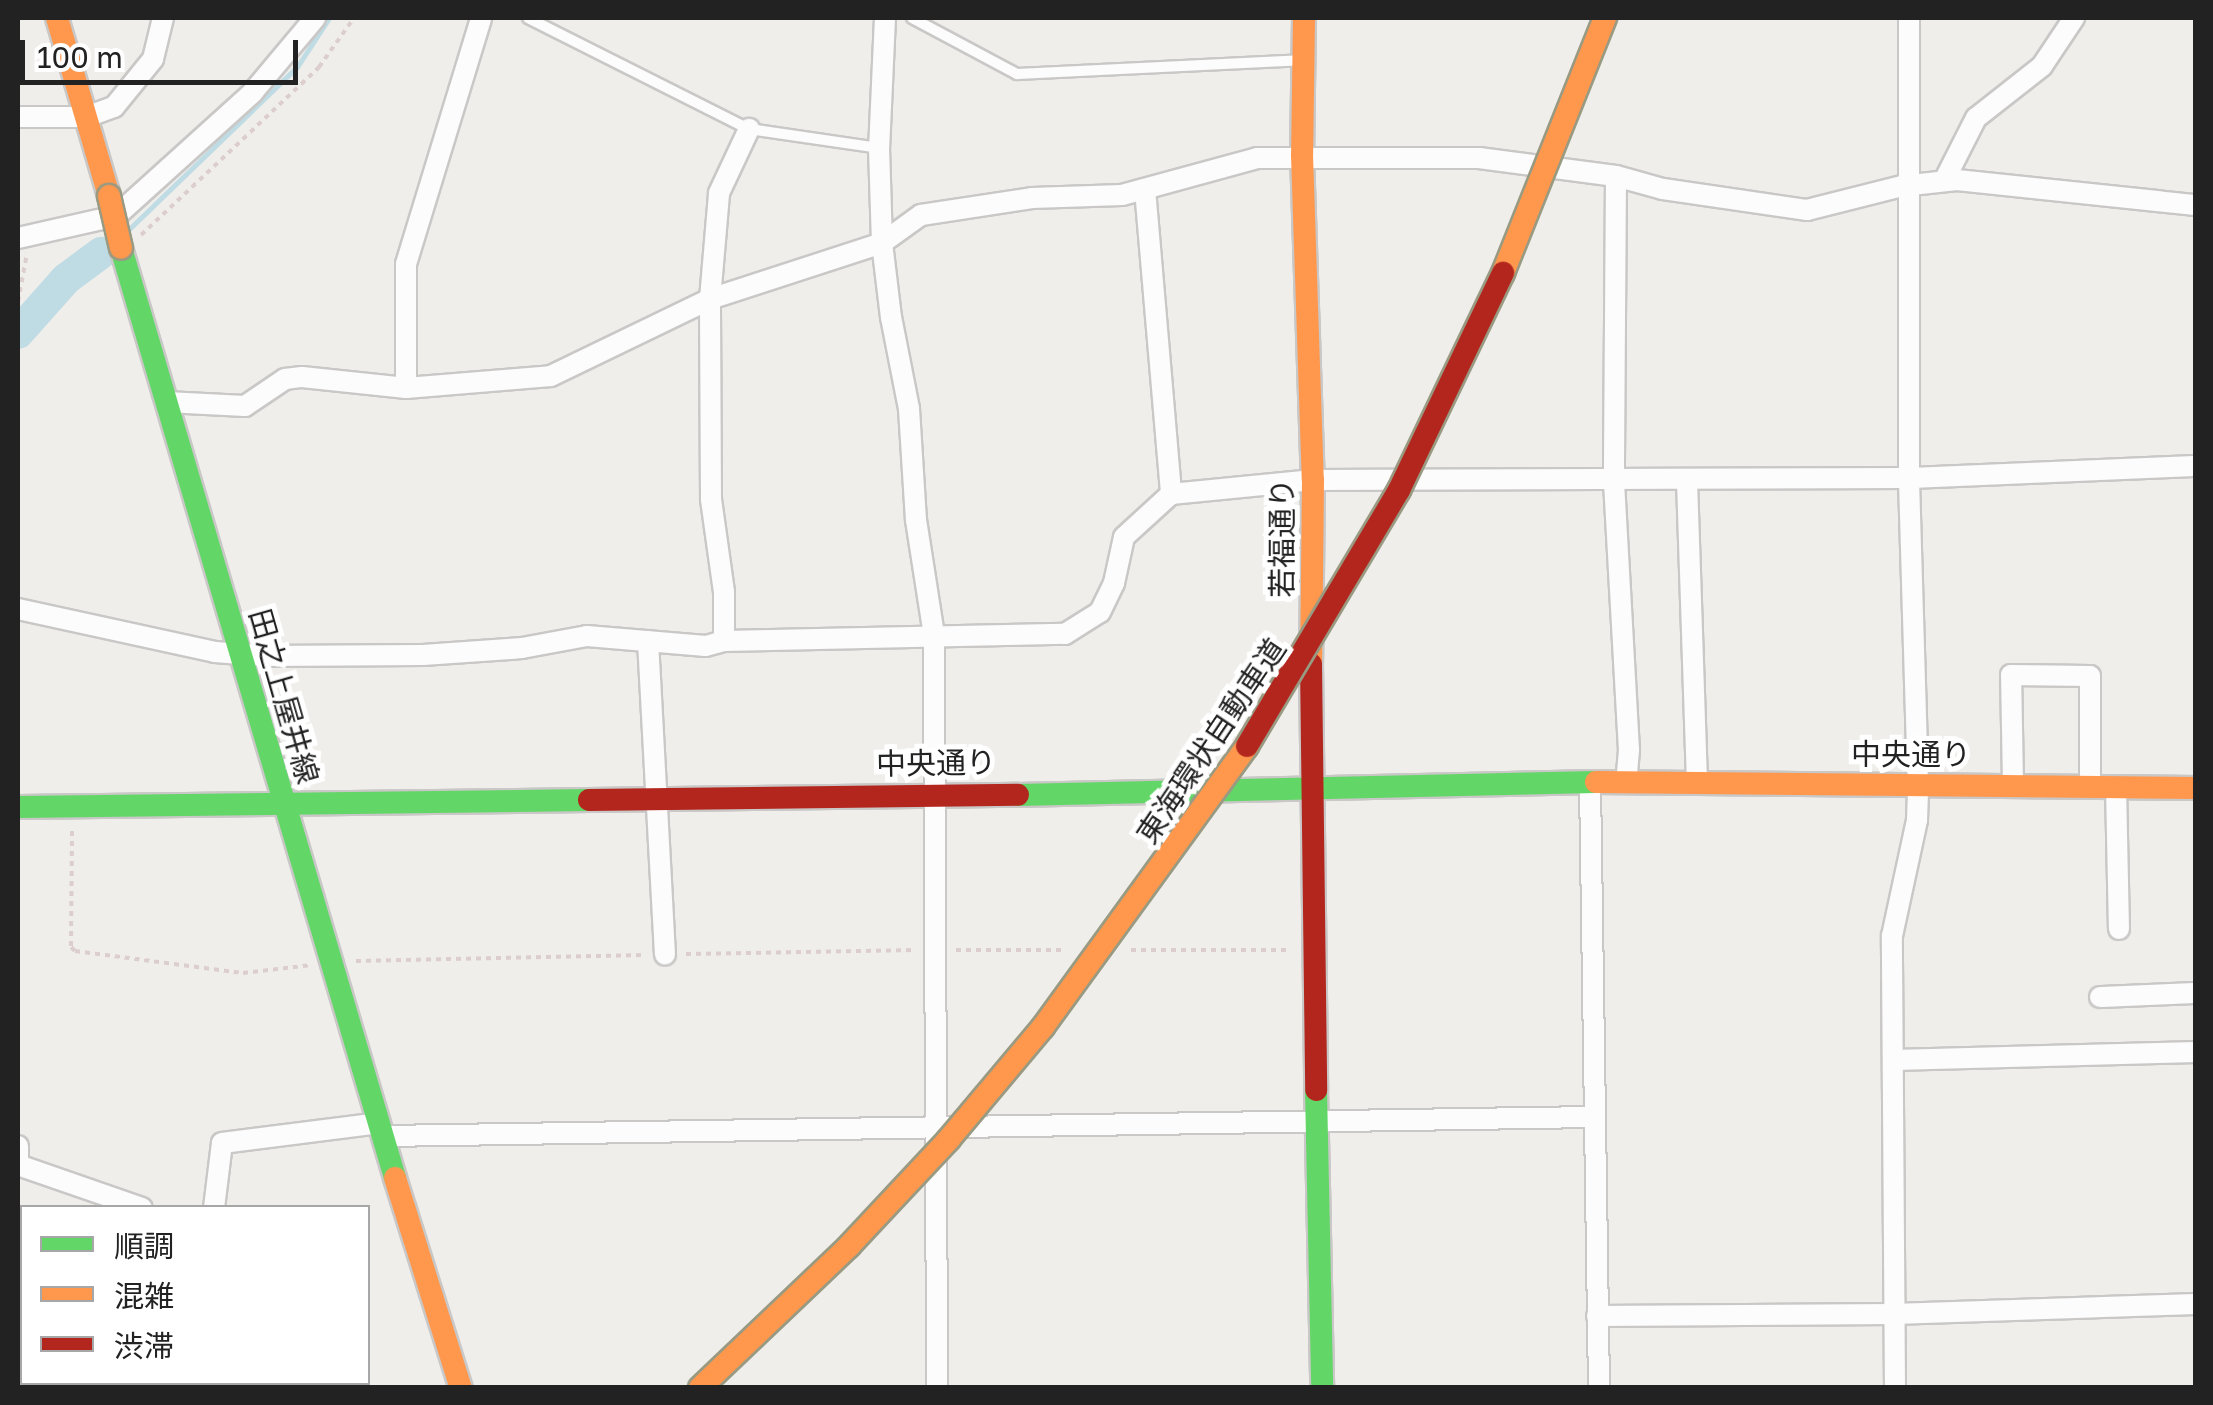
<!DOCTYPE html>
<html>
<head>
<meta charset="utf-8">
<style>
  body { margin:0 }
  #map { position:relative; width:2213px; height:1405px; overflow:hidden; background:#f0eeeb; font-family:"Golos Text","Noto Sans JP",sans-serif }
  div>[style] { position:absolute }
  .stream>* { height:5px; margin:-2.5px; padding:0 2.5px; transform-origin:2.5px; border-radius:2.5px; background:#bfdbe3 }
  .river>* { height:32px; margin:-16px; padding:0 16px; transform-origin:16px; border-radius:16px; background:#bfdbe3 }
  .path>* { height:4px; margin-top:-2px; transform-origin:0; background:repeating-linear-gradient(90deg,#dccecd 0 5px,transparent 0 10px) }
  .roads { filter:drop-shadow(2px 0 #c9c8c7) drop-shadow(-2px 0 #c9c8c7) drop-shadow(0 2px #c9c8c7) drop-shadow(0 -2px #c9c8c7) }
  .lane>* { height:10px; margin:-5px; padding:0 5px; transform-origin:5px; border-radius:5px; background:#fdfcfc }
  .street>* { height:20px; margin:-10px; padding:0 10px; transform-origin:10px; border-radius:10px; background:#fdfcfc }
  .fast>* { height:22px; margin:-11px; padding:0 11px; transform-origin:11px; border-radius:11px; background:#63d668 }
  .slow>* { height:22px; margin:-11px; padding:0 11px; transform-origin:11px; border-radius:11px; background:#ff974d }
  .jam>* { height:22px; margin:-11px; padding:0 11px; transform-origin:11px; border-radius:11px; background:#b3261e }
  .bridges { filter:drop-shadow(2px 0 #999a82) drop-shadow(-2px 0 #999a82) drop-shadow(0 2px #999a82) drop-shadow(0 -2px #999a82) }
  .slow-bridge>* { height:22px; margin:-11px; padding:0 11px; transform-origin:11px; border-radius:11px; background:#ff974d }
  .jam-bridge>* { height:22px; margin:-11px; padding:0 11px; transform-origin:11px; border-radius:11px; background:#b3261e }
  span { translate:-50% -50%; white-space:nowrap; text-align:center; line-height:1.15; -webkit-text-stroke:10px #fff; paint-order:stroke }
  .street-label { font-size:30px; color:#222 }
  .frame { position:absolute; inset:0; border:20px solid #222; pointer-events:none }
  .legend { position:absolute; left:20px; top:1205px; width:350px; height:180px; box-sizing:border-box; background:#fff; border:2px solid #a7a7a7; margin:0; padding:12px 18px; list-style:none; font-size:30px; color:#222 }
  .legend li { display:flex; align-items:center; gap:20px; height:50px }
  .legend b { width:50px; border:2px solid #a7a7a7 }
  .scale { position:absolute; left:20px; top:40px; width:278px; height:45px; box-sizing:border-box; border:5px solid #222; border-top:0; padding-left:12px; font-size:30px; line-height:35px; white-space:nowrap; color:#222; -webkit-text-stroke:8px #fff; paint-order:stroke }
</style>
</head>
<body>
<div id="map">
  <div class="stream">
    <div style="left:126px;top:232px;width:238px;rotate:-44deg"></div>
    <div style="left:297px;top:67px;width:59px;rotate:-56.9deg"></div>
  </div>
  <div class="river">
    <div style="left:18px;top:333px;width:72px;rotate:-48.4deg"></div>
    <div style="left:66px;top:279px;width:44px;rotate:-36.6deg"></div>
  </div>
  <div class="path">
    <div style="left:141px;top:235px;width:245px;rotate:-43.3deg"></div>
    <div style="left:319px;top:67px;width:60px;rotate:-54.5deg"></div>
    <div style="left:18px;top:302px;width:50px;rotate:-79.6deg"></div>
    <div style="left:72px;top:831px;width:116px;rotate:90.5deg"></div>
    <div style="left:71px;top:947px;width:6px;rotate:45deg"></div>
    <div style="left:75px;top:951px;width:169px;rotate:7.5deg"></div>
    <div style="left:243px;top:973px;width:69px;rotate:-6.6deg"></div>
    <div style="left:956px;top:950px;width:110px"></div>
    <div style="left:1131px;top:950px;width:160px"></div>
    <div style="left:686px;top:954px;width:230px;rotate:-1deg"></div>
    <div style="left:356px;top:961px;width:290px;rotate:-1.2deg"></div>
  </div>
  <div class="roads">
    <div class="lane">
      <div style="left:528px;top:18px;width:247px;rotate:26.7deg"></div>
      <div style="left:749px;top:129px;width:131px;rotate:8.3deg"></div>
      <div style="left:912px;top:18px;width:119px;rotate:28.1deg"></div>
      <div style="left:1017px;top:74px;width:284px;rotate:-2.8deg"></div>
    </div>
    <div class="street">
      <div style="left:885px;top:18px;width:130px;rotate:92.6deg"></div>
      <div style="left:879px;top:148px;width:95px;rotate:88.2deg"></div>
      <div style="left:882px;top:243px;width:75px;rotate:83.1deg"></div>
      <div style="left:891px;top:317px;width:94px;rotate:78.9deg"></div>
      <div style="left:909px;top:409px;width:111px;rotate:86.4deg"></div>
      <div style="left:916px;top:520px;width:116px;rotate:81.1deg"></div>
      <div style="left:934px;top:635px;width:753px;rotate:89.77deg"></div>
      <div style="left:18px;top:117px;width:68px"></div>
      <div style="left:86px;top:117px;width:30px;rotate:-20deg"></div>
      <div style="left:114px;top:107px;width:62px;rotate:-50.9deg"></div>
      <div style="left:153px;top:59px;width:42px;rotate:-76.3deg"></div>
      <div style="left:1616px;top:176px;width:306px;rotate:90.4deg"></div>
      <div style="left:1614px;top:482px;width:268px;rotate:86.8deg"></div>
      <div style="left:1629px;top:750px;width:33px;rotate:95deg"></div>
      <div style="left:1944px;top:181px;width:71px;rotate:-63.1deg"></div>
      <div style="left:1976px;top:118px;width:84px;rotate:-38.2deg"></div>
      <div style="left:2042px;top:66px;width:58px;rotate:-56.3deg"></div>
      <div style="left:1145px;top:189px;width:306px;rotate:85.1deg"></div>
      <div style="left:18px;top:238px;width:100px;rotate:-12.7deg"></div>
      <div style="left:116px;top:216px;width:185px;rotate:-42.1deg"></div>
      <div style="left:253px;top:92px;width:97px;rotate:-50deg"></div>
      <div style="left:406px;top:388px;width:124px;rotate:-90deg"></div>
      <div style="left:406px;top:264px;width:257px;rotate:-73deg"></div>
      <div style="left:166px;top:402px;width:79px;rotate:2.9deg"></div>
      <div style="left:245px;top:406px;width:48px;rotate:-34deg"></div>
      <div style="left:285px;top:379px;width:17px;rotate:-7deg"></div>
      <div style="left:302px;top:377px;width:105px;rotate:6deg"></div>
      <div style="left:406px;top:388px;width:145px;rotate:-4.7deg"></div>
      <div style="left:551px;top:376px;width:177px;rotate:-25.8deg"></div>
      <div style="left:710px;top:299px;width:181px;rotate:-18deg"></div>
      <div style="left:882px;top:243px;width:48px;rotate:-35.7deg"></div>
      <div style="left:921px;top:215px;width:112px;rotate:-8.7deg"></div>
      <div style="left:1032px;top:198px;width:90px;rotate:-1.9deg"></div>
      <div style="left:1122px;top:195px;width:140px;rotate:-15.3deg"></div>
      <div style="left:1257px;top:158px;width:222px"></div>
      <div style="left:1479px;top:158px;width:138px;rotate:7.5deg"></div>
      <div style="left:1616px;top:176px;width:49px;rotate:15.5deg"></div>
      <div style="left:1663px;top:189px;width:146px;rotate:8.3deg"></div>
      <div style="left:1807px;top:210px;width:98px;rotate:-14.2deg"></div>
      <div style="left:1902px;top:186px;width:55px;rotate:-6.2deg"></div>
      <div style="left:1957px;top:180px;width:240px;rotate:6deg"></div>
      <div style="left:1687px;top:481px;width:303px;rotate:88.1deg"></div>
      <div style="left:18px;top:609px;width:202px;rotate:12.3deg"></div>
      <div style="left:215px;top:652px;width:51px;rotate:4.5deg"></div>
      <div style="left:266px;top:656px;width:157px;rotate:-0.4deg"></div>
      <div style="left:423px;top:655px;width:99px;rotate:-4deg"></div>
      <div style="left:522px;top:648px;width:66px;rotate:-10.5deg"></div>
      <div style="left:587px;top:636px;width:119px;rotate:4.8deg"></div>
      <div style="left:706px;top:646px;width:19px;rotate:-16deg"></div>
      <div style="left:724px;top:641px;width:341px;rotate:-1.2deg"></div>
      <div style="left:1065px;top:634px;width:41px;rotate:-32.2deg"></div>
      <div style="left:1100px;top:612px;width:32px;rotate:-64deg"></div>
      <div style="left:1114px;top:583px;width:47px;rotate:-77.7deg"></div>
      <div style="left:1124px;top:537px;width:64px;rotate:-42.5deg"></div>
      <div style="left:1171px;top:494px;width:143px;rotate:-5.6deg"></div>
      <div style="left:1313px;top:480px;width:596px;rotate:-0.19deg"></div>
      <div style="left:1909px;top:478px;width:287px;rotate:-2.4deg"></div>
      <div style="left:648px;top:641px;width:314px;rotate:86.9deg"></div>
      <div style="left:724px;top:641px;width:49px;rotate:-90deg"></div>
      <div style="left:724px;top:592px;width:94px;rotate:-98deg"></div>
      <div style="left:711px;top:499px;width:200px;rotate:-90.3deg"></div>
      <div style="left:710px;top:299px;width:106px;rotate:-85.1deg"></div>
      <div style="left:719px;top:193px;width:71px;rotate:-64.9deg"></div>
      <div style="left:1590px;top:782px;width:606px;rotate:89.15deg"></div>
      <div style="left:2013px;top:785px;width:110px;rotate:-91deg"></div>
      <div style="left:2011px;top:675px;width:79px;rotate:0.7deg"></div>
      <div style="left:2090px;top:676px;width:111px;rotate:90deg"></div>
      <div style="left:2116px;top:787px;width:142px;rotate:88.8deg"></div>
      <div style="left:2100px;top:997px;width:96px;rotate:-2.4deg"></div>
      <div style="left:1894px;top:1060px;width:302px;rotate:-1.5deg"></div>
      <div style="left:384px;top:1136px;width:1210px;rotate:-0.9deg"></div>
      <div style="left:18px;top:1146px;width:19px;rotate:90deg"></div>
      <div style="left:18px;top:1165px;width:131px;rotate:19.1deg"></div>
      <div style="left:214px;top:1208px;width:65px;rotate:-83deg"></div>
      <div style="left:222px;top:1143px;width:159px;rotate:-7.2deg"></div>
      <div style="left:1597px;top:1316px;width:296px;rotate:-0.4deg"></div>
      <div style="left:1893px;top:1314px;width:303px;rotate:-1.9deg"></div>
      <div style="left:18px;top:1332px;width:4px"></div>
      <div style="left:302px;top:1382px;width:13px;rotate:29deg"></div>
      <div style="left:203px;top:1388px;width:6px;rotate:-90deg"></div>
      <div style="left:345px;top:1388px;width:6px;rotate:-81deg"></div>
      <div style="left:1895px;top:1388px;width:452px;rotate:-90.4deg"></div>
      <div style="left:1892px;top:936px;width:119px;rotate:-77.8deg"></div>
      <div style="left:1917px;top:820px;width:36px;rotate:-88deg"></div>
      <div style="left:1918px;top:784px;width:306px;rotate:-91.7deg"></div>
      <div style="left:1909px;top:478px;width:460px;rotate:-90deg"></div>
    </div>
    <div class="fast">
      <div style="left:121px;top:248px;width:970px;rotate:73.58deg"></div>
      <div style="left:1018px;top:795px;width:578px;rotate:-1.29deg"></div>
      <div style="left:18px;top:807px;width:571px;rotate:-0.7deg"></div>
      <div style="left:1316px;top:1090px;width:298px;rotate:88.8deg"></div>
    </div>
    <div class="slow">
      <div style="left:57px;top:18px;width:185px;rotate:73.7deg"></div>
      <div style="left:1304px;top:18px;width:137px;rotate:90.8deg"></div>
      <div style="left:1302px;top:155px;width:325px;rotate:88.1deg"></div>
      <div style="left:1313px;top:480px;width:184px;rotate:90.6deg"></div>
      <div style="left:1596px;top:782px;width:600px;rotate:0.57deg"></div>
      <div style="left:395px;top:1178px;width:220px;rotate:72.6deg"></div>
    </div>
    <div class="jam">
      <div style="left:1311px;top:664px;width:426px;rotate:89.3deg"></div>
      <div style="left:589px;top:800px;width:429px;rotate:-0.7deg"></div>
    </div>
  </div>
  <div class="bridges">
    <div class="slow-bridge">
      <div style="left:109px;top:196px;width:53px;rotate:77deg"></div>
      <div style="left:1503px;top:273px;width:275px;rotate:-68.2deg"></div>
      <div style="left:700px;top:1388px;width:206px;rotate:-43.6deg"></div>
      <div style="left:849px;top:1246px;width:146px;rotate:-46.9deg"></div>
      <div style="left:949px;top:1139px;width:146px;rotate:-50deg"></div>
      <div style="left:1043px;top:1027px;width:347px;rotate:-54deg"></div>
    </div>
    <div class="jam-bridge">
      <div style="left:1247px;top:746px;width:298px;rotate:-59.3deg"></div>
      <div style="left:1399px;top:490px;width:241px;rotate:-64.4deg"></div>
    </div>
  </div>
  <div class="street-label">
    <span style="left:1282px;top:538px;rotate:-90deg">若福通り</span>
    <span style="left:284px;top:696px;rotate:74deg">田之上屋井線</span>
    <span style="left:1211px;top:741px;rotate:-56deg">東海環状自動車道</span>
    <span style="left:1911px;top:754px">中央通り</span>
    <span style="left:936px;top:763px;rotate:-1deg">中央通り</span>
  </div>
  <div class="frame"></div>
  <ul class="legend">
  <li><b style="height:12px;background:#63d668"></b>順調</li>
  <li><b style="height:12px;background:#ff974d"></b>混雑</li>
  <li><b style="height:12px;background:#b3261e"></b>渋滞</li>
  </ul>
  <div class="scale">100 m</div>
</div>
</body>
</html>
